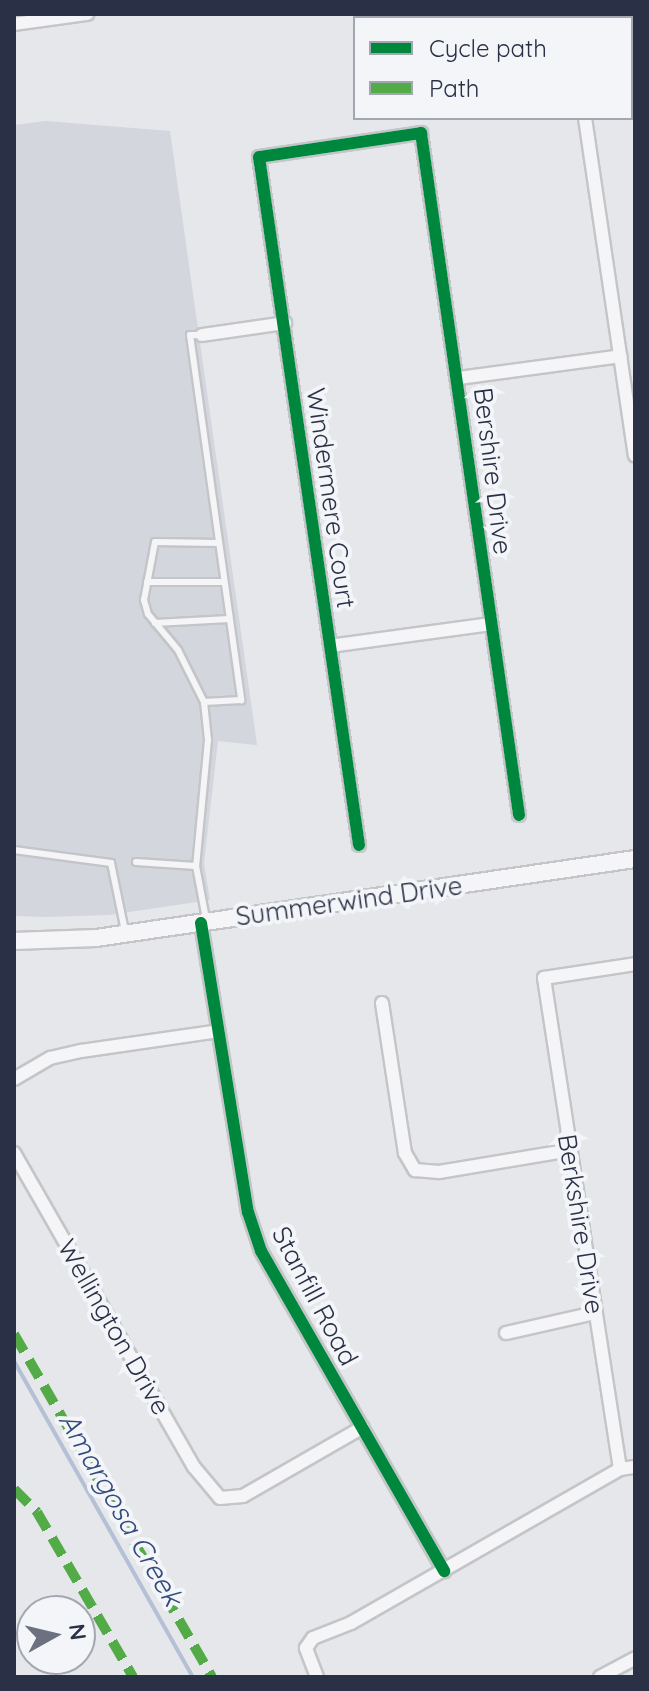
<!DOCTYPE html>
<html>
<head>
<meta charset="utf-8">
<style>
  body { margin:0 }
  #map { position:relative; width:649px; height:1691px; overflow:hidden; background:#e5e7ea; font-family:Quicksand,sans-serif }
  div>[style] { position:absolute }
  .built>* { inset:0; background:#d3d6dd }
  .stream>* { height:4px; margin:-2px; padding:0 2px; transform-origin:2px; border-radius:2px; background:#b3c0d6 }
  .roads { filter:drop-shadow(2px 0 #c3c5c8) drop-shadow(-2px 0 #c3c5c8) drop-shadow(0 2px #c3c5c8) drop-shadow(0 -2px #c3c5c8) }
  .service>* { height:6px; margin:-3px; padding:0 3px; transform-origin:3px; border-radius:3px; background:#f5f5f7 }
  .minor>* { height:12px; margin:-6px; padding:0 6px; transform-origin:6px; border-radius:6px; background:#f5f5f7 }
  .tertiary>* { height:16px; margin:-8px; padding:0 8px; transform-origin:8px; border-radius:8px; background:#f5f5f7 }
  .quiet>* { height:10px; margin-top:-5px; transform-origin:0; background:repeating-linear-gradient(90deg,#53ab47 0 20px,transparent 0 30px) }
  .cycleway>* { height:12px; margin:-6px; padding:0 6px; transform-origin:6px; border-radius:6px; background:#00873e }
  span { translate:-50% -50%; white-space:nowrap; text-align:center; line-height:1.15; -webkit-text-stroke:8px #f4f5f9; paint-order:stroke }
  .street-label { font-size:26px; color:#2a3146 }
  .water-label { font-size:28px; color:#314b7c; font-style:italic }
  .frame { position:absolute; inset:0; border:16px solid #2a3146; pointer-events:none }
  .legend { position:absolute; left:353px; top:16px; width:280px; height:104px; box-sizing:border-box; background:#f4f5f9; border:2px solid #a3a7b1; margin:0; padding:10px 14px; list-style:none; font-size:24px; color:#2a3146 }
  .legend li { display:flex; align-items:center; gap:16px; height:40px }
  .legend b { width:40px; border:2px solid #a3a7b1 }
  .north { position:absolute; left:16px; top:1595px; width:80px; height:80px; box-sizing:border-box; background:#f4f5f9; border:2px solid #a3a7b1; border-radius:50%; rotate:82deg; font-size:22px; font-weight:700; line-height:32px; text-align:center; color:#2a3146 }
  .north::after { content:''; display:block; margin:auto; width:28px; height:36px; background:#6b717f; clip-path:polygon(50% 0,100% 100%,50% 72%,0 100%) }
</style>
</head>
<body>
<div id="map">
  <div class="built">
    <div style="clip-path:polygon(46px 121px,170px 131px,257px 745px,218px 741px,204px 863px,210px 900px,109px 915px,46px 917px,14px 916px,14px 125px)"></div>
  </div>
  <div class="stream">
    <div style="left:14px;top:1361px;width:363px;rotate:60.5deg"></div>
  </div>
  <div class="roads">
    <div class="service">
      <div style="left:202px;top:335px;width:12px;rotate:180deg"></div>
      <div style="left:190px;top:335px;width:369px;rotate:82deg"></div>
      <div style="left:241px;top:700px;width:37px;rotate:177deg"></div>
      <div style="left:204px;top:702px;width:58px;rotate:-116.6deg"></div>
      <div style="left:178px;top:650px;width:47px;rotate:-129.8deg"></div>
      <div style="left:148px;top:614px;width:15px;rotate:-106deg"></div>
      <div style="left:144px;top:600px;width:59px;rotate:-79.3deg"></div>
      <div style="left:155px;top:542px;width:63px;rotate:0.9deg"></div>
      <div style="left:147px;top:582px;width:77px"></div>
      <div style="left:155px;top:623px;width:74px;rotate:-3.1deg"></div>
      <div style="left:204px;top:702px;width:38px;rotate:84deg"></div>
      <div style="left:208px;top:740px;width:127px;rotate:95.4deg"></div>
      <div style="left:196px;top:866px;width:54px;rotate:79.3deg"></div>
      <div style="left:14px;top:850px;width:98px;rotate:7.6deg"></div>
      <div style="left:111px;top:863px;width:69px;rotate:78.4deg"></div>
      <div style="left:136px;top:862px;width:60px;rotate:3.8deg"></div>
    </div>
    <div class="minor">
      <div style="left:14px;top:24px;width:74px;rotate:-7.8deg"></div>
      <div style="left:631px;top:97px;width:4px"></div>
      <div style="left:585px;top:118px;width:341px;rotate:81.6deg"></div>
      <div style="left:202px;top:335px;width:84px;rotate:-8.2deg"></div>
      <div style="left:459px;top:378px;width:163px;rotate:-7.7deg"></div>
      <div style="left:330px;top:646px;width:162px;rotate:-7.8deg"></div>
      <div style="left:359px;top:845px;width:695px;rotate:-98.27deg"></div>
      <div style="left:259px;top:157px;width:164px;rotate:-8.4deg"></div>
      <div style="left:421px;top:133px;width:689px;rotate:81.82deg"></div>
      <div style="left:201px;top:923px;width:293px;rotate:80.8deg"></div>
      <div style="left:248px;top:1212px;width:41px;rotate:71.6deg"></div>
      <div style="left:261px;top:1251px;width:369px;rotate:60.2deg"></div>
      <div style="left:382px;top:1003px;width:152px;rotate:81.3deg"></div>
      <div style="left:405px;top:1153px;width:20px;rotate:60deg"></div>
      <div style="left:415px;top:1170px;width:24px;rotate:5deg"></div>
      <div style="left:439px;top:1172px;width:133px;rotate:-9.5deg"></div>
      <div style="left:14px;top:1079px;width:42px;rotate:-30.3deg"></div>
      <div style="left:50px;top:1058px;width:32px;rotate:-13deg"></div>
      <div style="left:81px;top:1051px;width:139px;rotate:-8.2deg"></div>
      <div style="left:14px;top:1153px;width:362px;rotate:60.2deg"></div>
      <div style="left:194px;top:1467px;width:40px;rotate:50deg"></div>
      <div style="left:220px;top:1498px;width:23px;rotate:-5deg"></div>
      <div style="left:243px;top:1496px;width:138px;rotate:-29.9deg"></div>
      <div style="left:506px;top:1333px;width:91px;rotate:-12.7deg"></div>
      <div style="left:620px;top:1469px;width:497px;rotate:-98.8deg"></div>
      <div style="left:544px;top:978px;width:92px;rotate:-8.7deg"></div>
      <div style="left:317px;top:1677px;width:31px;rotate:-111deg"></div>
      <div style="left:306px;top:1648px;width:12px;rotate:-55deg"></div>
      <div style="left:313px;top:1638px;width:41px;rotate:-21.5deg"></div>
      <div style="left:351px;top:1623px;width:310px;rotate:-29.8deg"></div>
      <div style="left:620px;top:1469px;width:15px;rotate:-8deg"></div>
      <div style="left:600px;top:1677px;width:40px;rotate:-28deg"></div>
    </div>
    <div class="tertiary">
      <div style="left:14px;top:941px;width:82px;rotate:-2.1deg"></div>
      <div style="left:96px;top:938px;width:545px;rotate:-8.34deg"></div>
    </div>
  </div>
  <div class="quiet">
    <div style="left:14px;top:1334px;width:396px;rotate:60deg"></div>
    <div style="left:14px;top:1489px;width:33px;rotate:45deg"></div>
    <div style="left:37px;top:1512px;width:191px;rotate:59.8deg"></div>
  </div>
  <div class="cycleway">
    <div style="left:359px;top:845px;width:695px;rotate:-98.27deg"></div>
    <div style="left:259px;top:157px;width:164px;rotate:-8.4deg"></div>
    <div style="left:421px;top:133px;width:689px;rotate:81.82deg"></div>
    <div style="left:201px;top:923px;width:293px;rotate:80.8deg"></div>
    <div style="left:248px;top:1212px;width:41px;rotate:71.6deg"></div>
    <div style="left:261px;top:1251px;width:369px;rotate:60.2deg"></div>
  </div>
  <div class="street-label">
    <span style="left:493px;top:471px;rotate:83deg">Bershire Drive</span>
    <span style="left:331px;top:498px;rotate:82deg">Windermere Court</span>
    <span style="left:349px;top:901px;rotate:-8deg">Summerwind Drive</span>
    <span style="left:581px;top:1224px;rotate:81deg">Berkshire Drive</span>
    <span style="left:315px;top:1296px;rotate:62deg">Stanfill Road</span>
    <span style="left:114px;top:1327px;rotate:60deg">Wellington Drive</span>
  </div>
  <div class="water-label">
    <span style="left:121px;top:1509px;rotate:60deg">Amargosa Creek</span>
  </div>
  <div class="frame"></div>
  <ul class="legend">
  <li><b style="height:10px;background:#00873e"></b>Cycle path</li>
  <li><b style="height:10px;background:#53ab47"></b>Path</li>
  </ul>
  <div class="north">N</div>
</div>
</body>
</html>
